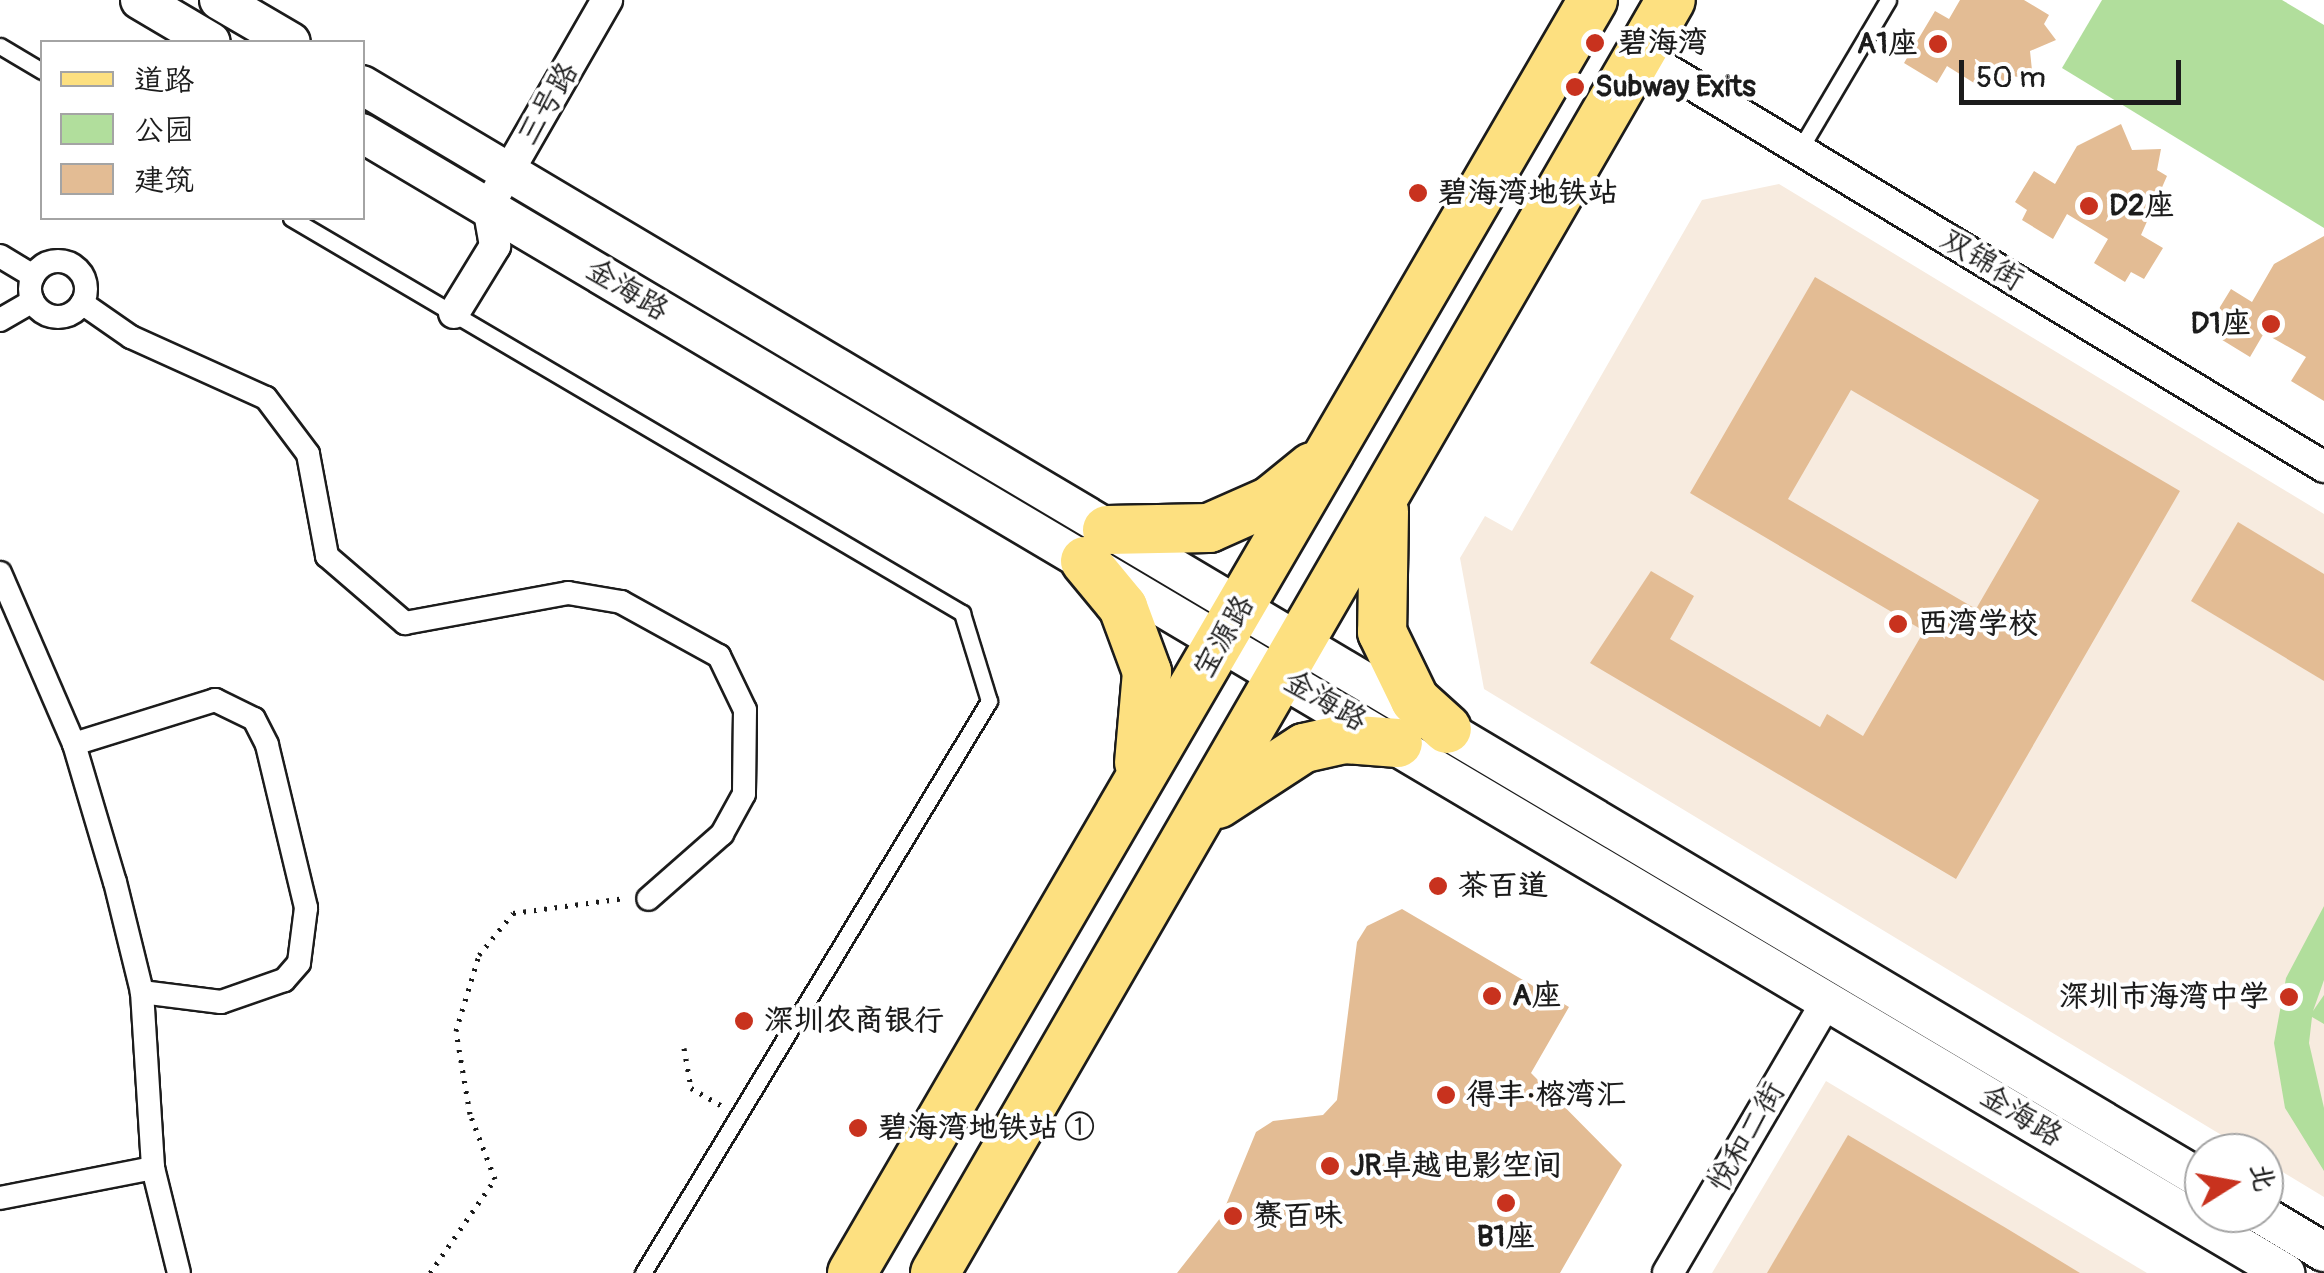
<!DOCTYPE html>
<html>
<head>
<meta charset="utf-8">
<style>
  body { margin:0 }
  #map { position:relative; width:2324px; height:1273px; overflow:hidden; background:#fff; font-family:Pangolin,"LXGW WenKai TC",sans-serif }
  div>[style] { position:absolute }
  .built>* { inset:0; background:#f7ebdf }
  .green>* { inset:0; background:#b1de9c }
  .building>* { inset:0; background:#e3bc94 }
  .path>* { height:5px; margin-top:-2.5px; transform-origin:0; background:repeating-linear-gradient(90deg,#1c1c1c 0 2.5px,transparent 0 10.5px) }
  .roads { filter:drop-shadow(2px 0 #1c1c1c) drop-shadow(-2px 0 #1c1c1c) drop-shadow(0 2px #1c1c1c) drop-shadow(0 -2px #1c1c1c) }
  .service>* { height:15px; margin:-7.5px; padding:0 7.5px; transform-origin:7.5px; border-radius:7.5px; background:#fff }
  .pedestrian>* { height:22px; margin:-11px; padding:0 11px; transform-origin:11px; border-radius:11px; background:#fff }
  .pedestrian>.ring { margin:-11px; padding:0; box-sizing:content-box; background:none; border:22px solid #fff; border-radius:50% }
  .minor>* { height:30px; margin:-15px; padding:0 15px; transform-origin:15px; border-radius:15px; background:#fff }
  .tertiary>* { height:38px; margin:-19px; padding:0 19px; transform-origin:19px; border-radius:19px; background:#fff }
  .primary>* { height:48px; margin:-24px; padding:0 24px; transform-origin:24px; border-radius:24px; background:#fde080 }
  .dots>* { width:28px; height:28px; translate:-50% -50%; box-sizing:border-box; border:5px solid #fff; border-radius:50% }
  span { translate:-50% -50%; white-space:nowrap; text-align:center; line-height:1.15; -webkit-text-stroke:8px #fff; paint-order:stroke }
  .poi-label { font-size:30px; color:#1c1c1c; font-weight:700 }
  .left { translate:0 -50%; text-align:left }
  .right { translate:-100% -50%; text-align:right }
  .street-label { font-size:30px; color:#1c1c1c }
  .legend { position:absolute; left:40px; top:40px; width:325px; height:180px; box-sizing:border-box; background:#fff; border:2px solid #a4a4a4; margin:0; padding:12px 18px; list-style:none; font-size:30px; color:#1c1c1c }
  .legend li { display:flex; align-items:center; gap:20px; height:50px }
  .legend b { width:50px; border:2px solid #a4a4a4 }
  .north { position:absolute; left:2184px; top:1133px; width:100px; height:100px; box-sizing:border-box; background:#fff; border:2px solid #a4a4a4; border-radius:50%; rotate:79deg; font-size:28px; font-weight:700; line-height:40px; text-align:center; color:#1c1c1c }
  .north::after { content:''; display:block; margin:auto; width:35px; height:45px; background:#c8321e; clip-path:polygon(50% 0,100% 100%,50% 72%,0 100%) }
  .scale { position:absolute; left:1959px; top:60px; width:222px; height:45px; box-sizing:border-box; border:5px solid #1c1c1c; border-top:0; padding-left:12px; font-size:30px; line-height:35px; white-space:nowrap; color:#1c1c1c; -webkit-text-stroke:8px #fff; paint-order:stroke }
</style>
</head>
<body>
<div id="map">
  <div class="built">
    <div style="clip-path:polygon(1779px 184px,2324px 514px,2324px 1197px,1484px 689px,1460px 558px,1485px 516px,1512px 531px,1702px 200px)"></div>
    <div style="clip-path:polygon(1826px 1081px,2147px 1273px,1712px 1273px)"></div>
  </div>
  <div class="green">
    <div style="clip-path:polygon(2102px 0,2282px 0,2324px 25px,2324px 228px,2062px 68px)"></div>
    <div style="clip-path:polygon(2324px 906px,2324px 980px,2313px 1011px,2324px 995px,2324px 1024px,2312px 1017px,2309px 1043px,2324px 1108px,2324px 1171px,2285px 1108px,2274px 1043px,2286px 978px)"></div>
  </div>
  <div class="building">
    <div style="clip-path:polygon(1960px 0,2024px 0,2049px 15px,2044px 24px,2056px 40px,2030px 51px,2033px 80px,2013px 76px,2008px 86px,1990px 75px,1982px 88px,1947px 66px,1937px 83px,1904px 63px,1935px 11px,1949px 19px)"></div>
    <div style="clip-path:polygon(2121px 124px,2132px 150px,2161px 149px,2157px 170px,2167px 176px,2141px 235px,2163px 248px,2144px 279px,2131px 272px,2125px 282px,2094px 263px,2108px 239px,2067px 214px,2053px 239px,2022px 220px,2027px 210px,2015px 202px,2034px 171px,2055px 184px,2077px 146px)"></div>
    <div style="clip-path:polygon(2324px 236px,2324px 401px,2291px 381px,2306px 357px,2264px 333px,2250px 357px,2219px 338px,2225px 328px,2212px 320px,2231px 289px,2252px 302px,2274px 264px)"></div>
    <div style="clip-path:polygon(evenodd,1815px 277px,2180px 491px,1956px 879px,1590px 663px,1651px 571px,1694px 596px,1670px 639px,1820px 727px,1827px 714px,1863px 736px,1924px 631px,1690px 493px,1815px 277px,1851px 390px,2039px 500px,1976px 609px,1788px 499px,1851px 390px)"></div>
    <div style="clip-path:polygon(2238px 522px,2324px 574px,2324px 681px,2191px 601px)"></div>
    <div style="clip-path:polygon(1402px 909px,1569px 1007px,1531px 1073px,1622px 1165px,1560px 1273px,1177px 1273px,1221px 1217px,1256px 1132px,1273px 1121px,1323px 1115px,1337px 1100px,1357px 942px,1367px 926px)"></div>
    <div style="clip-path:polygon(1848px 1135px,2006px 1228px,2080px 1273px,1767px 1273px)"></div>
  </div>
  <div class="path">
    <div style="left:684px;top:1048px;width:41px;rotate:80.1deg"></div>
    <div style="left:691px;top:1088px;width:36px;rotate:30deg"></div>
    <div style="left:430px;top:1273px;width:114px;rotate:-55.3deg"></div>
    <div style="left:495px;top:1179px;width:70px;rotate:-111deg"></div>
    <div style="left:470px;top:1114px;width:84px;rotate:-99.6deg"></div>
    <div style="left:456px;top:1031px;width:79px;rotate:-73.2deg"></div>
    <div style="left:479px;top:955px;width:54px;rotate:-51deg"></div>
    <div style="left:513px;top:913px;width:113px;rotate:-7.6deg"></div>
  </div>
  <div class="roads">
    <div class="service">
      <div style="left:0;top:46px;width:49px;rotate:30.8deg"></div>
      <div style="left:1800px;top:149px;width:173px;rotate:-59.4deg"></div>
      <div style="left:291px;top:218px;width:779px;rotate:30.48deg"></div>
      <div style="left:962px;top:613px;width:92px;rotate:72.9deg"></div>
      <div style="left:989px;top:701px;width:669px;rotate:121.17deg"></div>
    </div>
    <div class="pedestrian">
      <div style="left:0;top:256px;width:39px;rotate:31deg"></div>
      <div class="ring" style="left:30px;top:261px;width:34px;height:34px"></div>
      <div style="left:82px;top:303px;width:60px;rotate:34.8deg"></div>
      <div style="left:131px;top:337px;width:148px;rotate:24.3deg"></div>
      <div style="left:266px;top:398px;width:70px;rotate:53.1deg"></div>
      <div style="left:308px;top:454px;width:104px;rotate:79.4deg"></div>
      <div style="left:327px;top:556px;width:103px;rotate:40.7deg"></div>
      <div style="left:405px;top:623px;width:166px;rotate:-10.4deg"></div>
      <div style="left:568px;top:593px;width:54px;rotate:9.6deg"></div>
      <div style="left:621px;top:602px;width:112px;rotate:28.9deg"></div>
      <div style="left:719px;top:656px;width:60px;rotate:64.3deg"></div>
      <div style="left:745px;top:710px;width:84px;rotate:90.7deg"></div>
      <div style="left:744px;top:794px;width:46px;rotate:118.8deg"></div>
      <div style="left:722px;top:834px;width:98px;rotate:138.7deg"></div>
      <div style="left:0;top:320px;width:38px;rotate:-30deg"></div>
      <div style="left:0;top:573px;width:186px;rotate:66.6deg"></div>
      <div style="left:74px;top:744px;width:144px;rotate:73.5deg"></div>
      <div style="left:115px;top:882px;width:113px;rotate:76.2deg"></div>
      <div style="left:142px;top:992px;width:176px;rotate:86.4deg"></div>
      <div style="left:153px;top:1168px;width:108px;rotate:76.1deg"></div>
      <div style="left:74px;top:744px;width:148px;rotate:-17.3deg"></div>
      <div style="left:215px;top:700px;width:43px;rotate:26deg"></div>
      <div style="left:254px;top:719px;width:29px;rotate:63deg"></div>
      <div style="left:267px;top:745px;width:168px;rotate:76.5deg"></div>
      <div style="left:306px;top:908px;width:55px;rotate:97.3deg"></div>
      <div style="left:299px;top:963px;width:23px;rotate:131deg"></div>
      <div style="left:284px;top:980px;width:67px;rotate:160.8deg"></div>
      <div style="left:221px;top:1002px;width:80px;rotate:-172.8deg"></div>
      <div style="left:0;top:1198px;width:156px;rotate:-11.1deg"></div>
    </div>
    <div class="minor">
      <div style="left:1640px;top:53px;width:800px;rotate:31.18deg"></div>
      <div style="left:454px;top:313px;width:79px;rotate:-58.5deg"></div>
      <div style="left:495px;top:246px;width:40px;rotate:-100deg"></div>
      <div style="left:488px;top:207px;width:239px;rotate:-60.1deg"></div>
      <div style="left:1668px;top:1273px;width:315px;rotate:-59.7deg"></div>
    </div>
    <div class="tertiary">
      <div style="left:140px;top:0;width:82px;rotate:30.6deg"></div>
      <div style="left:219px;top:0;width:83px;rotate:30.3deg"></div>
      <div style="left:362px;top:85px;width:2143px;rotate:30.75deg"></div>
      <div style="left:362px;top:133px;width:2236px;rotate:30.66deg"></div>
      <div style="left:2259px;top:1213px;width:76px;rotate:31deg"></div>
    </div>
    <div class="primary">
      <div style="left:1384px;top:511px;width:121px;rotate:90.9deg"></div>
      <div style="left:1382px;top:632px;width:76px;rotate:64.1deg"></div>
      <div style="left:1415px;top:700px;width:43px;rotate:42.2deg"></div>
      <div style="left:1107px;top:530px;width:102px;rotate:-1.1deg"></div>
      <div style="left:1209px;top:528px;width:67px;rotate:-23.9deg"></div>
      <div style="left:1270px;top:501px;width:54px;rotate:-39deg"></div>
      <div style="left:1085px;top:561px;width:60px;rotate:50.4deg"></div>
      <div style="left:1123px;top:607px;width:69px;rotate:69.7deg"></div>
      <div style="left:1147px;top:672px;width:91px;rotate:95deg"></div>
      <div style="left:1218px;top:804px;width:103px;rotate:-33.1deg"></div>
      <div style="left:1304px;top:748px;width:41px;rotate:-12.7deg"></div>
      <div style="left:1344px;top:739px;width:54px;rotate:4.2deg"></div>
      <div style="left:852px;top:1273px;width:1473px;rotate:-59.8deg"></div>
      <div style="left:935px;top:1273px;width:1470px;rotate:-59.97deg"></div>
    </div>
  </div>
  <div class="dots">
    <div style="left:1595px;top:43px;background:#c8321e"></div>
    <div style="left:1938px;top:44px;background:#c8321e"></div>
    <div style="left:1575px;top:87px;background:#c8321e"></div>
    <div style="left:1418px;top:193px;background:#c8321e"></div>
    <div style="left:2089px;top:206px;background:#c8321e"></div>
    <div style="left:2271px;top:324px;background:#c8321e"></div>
    <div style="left:1898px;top:624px;background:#c8321e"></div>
    <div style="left:1438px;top:886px;background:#c8321e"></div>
    <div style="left:1492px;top:996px;background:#c8321e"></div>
    <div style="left:2289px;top:997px;background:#c8321e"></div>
    <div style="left:744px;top:1021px;background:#c8321e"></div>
    <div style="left:1446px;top:1095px;background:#c8321e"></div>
    <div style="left:858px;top:1128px;background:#c8321e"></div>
    <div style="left:1330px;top:1166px;background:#c8321e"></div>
    <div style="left:1506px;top:1203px;background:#c8321e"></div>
    <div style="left:1233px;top:1216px;background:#c8321e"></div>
  </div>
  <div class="poi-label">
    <span class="left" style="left:1618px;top:43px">碧海湾</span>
    <span class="right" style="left:1918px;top:44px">A1座</span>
    <span class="left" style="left:1595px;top:87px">Subway Exits</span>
    <span class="left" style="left:1438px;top:193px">碧海湾地铁站</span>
    <span class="left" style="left:2109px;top:206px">D2座</span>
    <span class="right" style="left:2251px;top:324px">D1座</span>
    <span class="left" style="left:1918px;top:624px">西湾学校</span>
    <span class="left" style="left:1458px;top:886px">茶百道</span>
    <span class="left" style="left:1512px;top:996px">A座</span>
    <span class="right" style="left:2269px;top:997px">深圳市海湾中学</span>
    <span class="left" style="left:764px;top:1021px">深圳农商银行</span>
    <span class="left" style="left:1466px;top:1095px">得丰·榕湾汇</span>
    <span class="left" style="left:878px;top:1128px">碧海湾地铁站 ①</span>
    <span class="left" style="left:1350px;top:1166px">JR卓越电影空间</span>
    <span class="left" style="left:1253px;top:1216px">赛百味</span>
    <span style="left:1506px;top:1237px">B1座</span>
  </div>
  <div class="street-label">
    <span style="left:548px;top:104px;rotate:-60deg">三号路</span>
    <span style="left:1982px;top:260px;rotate:31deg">双锦街</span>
    <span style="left:627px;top:290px;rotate:31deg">金海路</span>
    <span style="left:1224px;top:637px;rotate:-60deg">宝源路</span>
    <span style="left:1325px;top:701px;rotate:30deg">金海路</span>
    <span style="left:2021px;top:1116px;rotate:31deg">金海路</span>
    <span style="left:1747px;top:1137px;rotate:-60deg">悦和二街</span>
  </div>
  <ul class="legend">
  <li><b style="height:12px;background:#fde080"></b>道路</li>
  <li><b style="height:28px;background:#b1de9c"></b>公园</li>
  <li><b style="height:28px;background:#e3bc94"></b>建筑</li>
  </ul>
  <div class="north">北</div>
  <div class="scale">50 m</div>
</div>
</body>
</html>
